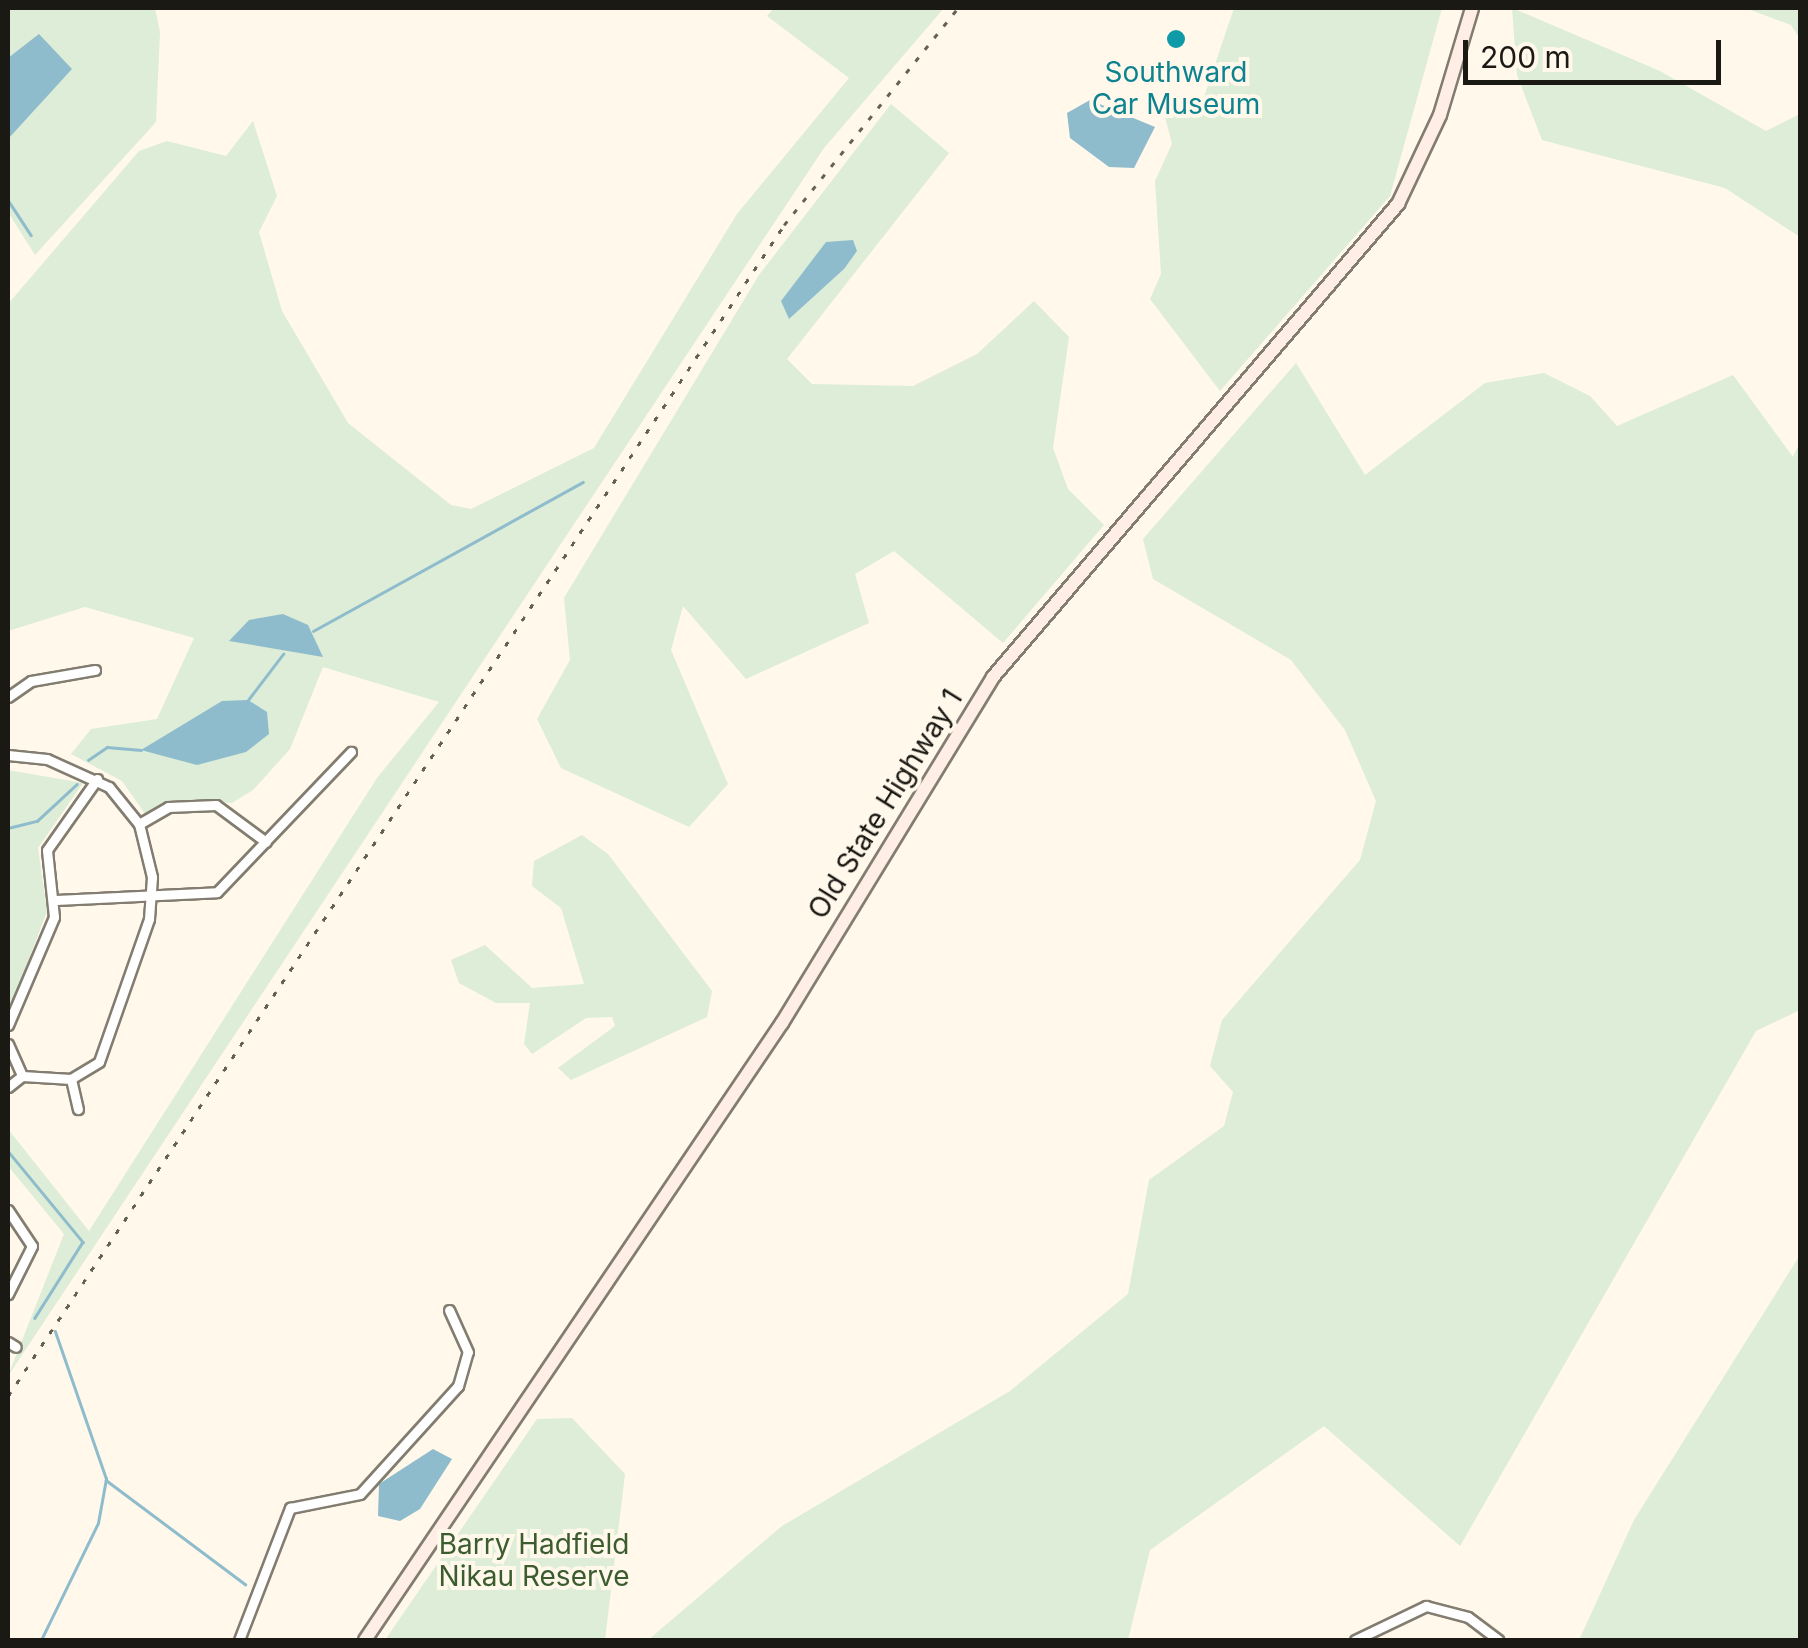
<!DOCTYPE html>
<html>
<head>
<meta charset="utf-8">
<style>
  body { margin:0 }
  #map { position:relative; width:1808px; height:1648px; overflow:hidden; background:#fff8eb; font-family:Inter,sans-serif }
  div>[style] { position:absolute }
  .green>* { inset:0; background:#ddedd7 }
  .water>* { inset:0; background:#8fbccc }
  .stream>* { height:2.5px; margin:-1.25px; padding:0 1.25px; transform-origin:1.25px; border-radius:1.25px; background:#8fbccc }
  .roads { filter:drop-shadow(2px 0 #827d70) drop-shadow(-2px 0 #827d70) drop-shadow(0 2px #827d70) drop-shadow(0 -2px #827d70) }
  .street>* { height:9px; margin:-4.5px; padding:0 4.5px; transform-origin:4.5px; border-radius:4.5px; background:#fff }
  .secondary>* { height:12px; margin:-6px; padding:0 6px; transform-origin:6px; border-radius:6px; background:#ffeee6 }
  .rail>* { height:2.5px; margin-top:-1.25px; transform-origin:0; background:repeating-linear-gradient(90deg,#636058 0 5px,transparent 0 15px) }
  .dots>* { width:28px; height:28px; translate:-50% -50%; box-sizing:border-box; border:5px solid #fff8eb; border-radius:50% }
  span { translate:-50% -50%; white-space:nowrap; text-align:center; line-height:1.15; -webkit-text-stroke:8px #fff8eb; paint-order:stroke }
  .culture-label { font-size:28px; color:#0d838f }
  .street-label { font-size:28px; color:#1b1914 }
  .park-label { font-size:28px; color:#3a5c2e }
  .frame { position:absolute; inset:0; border:10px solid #1b1914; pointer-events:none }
  .scale { position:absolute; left:1463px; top:40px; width:258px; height:45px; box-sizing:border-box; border:5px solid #1b1914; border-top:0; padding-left:12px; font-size:30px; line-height:35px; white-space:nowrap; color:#1b1914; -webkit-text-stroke:8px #fff8eb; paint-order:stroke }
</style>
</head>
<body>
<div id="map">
  <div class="green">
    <div style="clip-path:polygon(8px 8px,155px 8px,160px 32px,156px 122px,35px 255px,8px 212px)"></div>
    <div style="clip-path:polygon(774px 8px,944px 8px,824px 148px,8px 1376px,64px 1234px,8px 1166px,8px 1129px,89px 1231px,377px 778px,439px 702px,323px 667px,290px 749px,253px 790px,232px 803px,184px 800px,146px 815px,122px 781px,71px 754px,91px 729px,157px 719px,194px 638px,85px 607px,8px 631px,8px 304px,139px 151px,167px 141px,226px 156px,253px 121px,277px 196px,259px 232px,282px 311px,348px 423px,451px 505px,471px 509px,594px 448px,737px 214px,849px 78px,767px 16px)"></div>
    <div style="clip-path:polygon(1234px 8px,1442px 8px,1390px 196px,1220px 391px,1150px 299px,1161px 274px,1155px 181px,1172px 144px,1163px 109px,1201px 106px)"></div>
    <div style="clip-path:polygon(1512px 8px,1660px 71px,1766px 131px,1800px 114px,1800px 237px,1725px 188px,1542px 140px,1517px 75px)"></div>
    <div style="clip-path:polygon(1745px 8px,1800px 8px,1800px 39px,1791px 25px)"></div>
    <div style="clip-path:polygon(evenodd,891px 104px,949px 153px,787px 359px,812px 384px,913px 386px,977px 354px,1034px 301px,1069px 337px,1053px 448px,1068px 489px,1104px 525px,1003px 643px,894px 551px,855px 574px,869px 623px,746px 679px,683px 606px,671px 650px,728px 784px,689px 827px,561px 768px,537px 719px,570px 660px,564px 598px,759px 275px,891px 104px,826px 243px,857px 251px,789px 319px,808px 268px,826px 243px)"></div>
    <div style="clip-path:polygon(1296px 363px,1365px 475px,1485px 383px,1544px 373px,1590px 396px,1617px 426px,1733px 375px,1793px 457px,1800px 442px,1800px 1010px,1756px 1031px,1460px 1546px,1324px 1426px,1150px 1550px,1128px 1640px,648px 1640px,782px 1526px,1010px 1391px,1128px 1294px,1149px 1180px,1224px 1126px,1233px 1092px,1210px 1066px,1222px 1020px,1360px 860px,1376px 801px,1345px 730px,1291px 660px,1153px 579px,1143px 539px)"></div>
    <div style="clip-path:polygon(8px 770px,83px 783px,38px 848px,47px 911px,8px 1015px)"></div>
    <div style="clip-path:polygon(582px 835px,608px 854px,712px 991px,707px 1017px,571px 1080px,558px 1068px,615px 1026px,612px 1017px,586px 1018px,532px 1054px,524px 1044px,530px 1003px,496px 1003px,459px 983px,451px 960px,485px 945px,532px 988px,584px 984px,561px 908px,532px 886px,534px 861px)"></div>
    <div style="clip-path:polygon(1800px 1255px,1800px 1640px,1579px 1640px,1634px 1520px)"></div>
    <div style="clip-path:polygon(572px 1418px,625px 1474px,605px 1640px,385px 1640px,537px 1419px)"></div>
  </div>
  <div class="water">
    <div style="clip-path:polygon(39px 34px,72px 69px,8px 139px,8px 58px)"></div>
    <div style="clip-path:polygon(1090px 100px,1155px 127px,1134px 168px,1109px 167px,1070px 138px,1067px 113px)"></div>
    <div style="clip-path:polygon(853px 240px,857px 251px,844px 269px,789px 319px,781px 301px,826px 242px)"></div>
    <div style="clip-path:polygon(283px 614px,308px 625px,323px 657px,229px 641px,249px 620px)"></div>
    <div style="clip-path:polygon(248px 700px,267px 712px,269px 734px,246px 752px,197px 765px,141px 750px,222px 701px)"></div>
    <div style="clip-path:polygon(433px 1449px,452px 1459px,420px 1509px,400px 1521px,378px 1516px,379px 1484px)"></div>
  </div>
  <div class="stream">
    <div style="left:8px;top:200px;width:42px;rotate:56.7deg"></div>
    <div style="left:313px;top:631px;width:308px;rotate:-28.9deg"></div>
    <div style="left:248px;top:700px;width:58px;rotate:-52.7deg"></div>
    <div style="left:88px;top:760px;width:23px;rotate:-34deg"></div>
    <div style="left:107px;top:747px;width:34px;rotate:5deg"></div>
    <div style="left:8px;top:828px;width:30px;rotate:-14deg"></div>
    <div style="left:37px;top:821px;width:54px;rotate:-42.8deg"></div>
    <div style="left:8px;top:1151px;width:118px;rotate:50.5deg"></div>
    <div style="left:83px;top:1242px;width:90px;rotate:122.3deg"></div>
    <div style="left:106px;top:1480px;width:174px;rotate:36.8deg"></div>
    <div style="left:41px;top:1640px;width:130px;rotate:-64deg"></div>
    <div style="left:98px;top:1523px;width:45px;rotate:-79.7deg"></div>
    <div style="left:106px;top:1479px;width:156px;rotate:-109.1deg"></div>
  </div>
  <div class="roads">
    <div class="street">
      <div style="left:8px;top:697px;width:28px;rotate:-35deg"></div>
      <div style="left:31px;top:681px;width:65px;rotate:-9.8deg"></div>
      <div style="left:8px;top:755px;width:39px;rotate:6deg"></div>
      <div style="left:47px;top:759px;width:68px;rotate:24.3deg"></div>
      <div style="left:109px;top:787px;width:48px;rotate:51deg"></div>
      <div style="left:139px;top:824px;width:55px;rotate:76.2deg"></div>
      <div style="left:152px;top:877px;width:42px;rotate:94.1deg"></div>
      <div style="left:149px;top:919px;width:151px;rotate:109.3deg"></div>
      <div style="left:99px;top:1062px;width:33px;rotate:149deg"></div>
      <div style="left:71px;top:1079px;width:49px;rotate:-176.5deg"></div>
      <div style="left:22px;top:1076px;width:18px;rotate:142deg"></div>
      <div style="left:139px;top:824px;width:34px;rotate:-30deg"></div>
      <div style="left:168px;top:807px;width:48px;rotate:-2.4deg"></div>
      <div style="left:216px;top:805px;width:62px;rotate:36.5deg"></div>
      <div style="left:56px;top:900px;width:161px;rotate:-2.8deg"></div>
      <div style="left:217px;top:892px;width:194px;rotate:-46.3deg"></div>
      <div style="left:8px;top:1025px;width:117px;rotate:-66.9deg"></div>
      <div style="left:54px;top:917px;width:67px;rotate:-96deg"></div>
      <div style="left:47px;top:850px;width:87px;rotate:-54.8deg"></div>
      <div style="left:8px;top:1044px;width:35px;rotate:66deg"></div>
      <div style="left:71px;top:1079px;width:31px;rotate:77deg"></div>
      <div style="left:8px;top:1210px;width:43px;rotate:56.3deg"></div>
      <div style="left:32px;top:1246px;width:54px;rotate:116.6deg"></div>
      <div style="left:8px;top:1342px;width:9px;rotate:32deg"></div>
      <div style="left:239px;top:1640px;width:142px;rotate:-68.9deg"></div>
      <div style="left:290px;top:1508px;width:71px;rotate:-11.3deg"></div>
      <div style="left:360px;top:1494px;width:146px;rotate:-47.8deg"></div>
      <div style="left:458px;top:1386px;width:35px;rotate:-74deg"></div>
      <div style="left:468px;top:1352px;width:46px;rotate:-114.3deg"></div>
      <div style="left:1355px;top:1640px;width:79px;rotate:-25.6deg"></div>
      <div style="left:1426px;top:1606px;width:43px;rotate:14.7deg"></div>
      <div style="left:1468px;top:1617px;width:38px;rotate:37deg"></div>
    </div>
    <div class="secondary">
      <div style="left:365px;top:1640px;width:745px;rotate:-55.95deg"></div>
      <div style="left:782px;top:1023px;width:405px;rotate:-58.6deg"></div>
      <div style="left:993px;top:677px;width:623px;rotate:-49.43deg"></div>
      <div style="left:1398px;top:204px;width:98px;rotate:-64.7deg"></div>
      <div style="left:1440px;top:115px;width:112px;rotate:-73.3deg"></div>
    </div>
  </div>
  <div class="rail">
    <div style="left:8px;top:1396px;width:1405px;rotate:-56.47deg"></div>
    <div style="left:784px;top:225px;width:278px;rotate:-51.3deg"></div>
  </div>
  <div class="dots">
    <div style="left:1176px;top:39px;background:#0f9aa8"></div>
  </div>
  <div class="culture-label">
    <span style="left:1176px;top:88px">Southward<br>Car Museum</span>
  </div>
  <div class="street-label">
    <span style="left:885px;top:804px;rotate:-58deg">Old State Highway 1</span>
  </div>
  <div class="park-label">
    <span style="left:534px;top:1560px">Barry Hadfield<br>Nikau Reserve</span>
  </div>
  <div class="frame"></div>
  <div class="scale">200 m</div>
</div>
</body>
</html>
